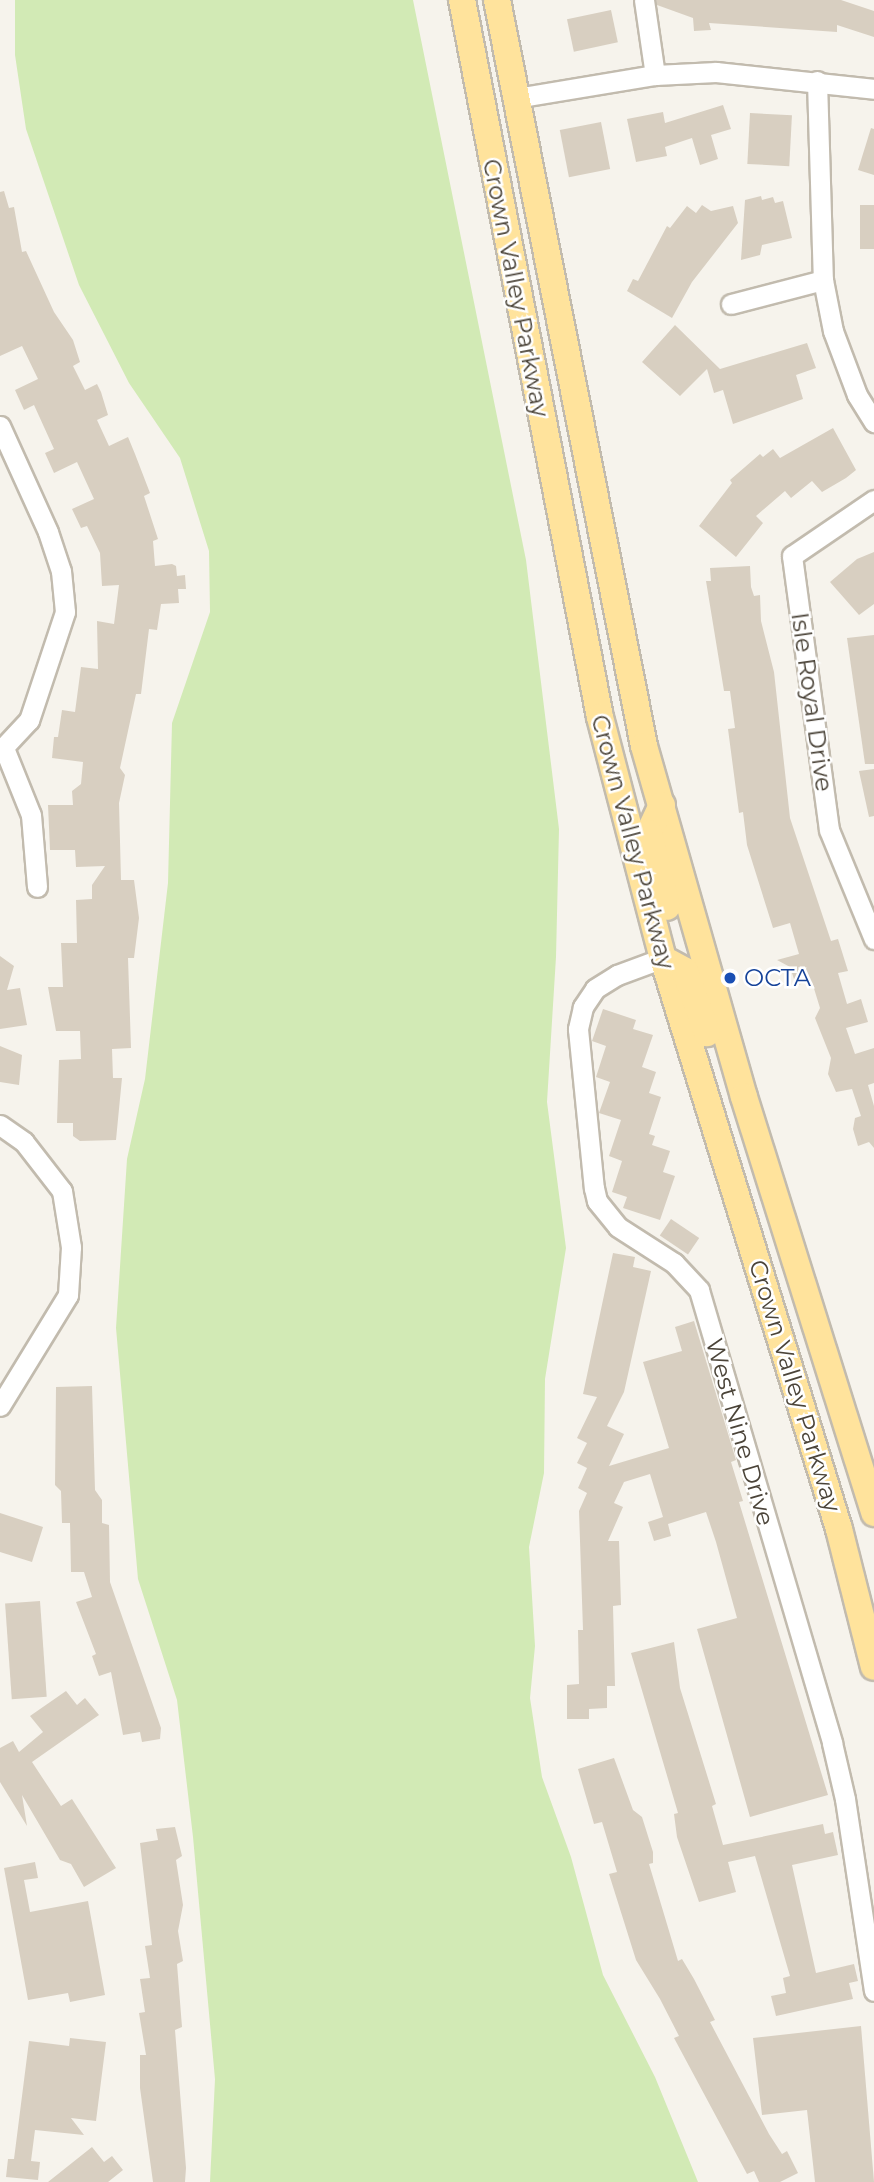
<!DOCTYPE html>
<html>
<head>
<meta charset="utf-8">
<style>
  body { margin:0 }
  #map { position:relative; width:874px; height:2182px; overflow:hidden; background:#f6f3ec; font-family:Montserrat,sans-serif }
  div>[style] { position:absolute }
  .green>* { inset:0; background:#d2eab5 }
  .building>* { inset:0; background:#d8cfc1; transform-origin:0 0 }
  .roads { filter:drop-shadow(2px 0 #c2bbae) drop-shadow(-2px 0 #c2bbae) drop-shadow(0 2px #c2bbae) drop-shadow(0 -2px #c2bbae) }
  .minor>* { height:19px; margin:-9.5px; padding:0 9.5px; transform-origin:9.5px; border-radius:9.5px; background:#fff }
  .major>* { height:26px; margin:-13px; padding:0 13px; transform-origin:13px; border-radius:13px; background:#ffe39c }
  .dots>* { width:19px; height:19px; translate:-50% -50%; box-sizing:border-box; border:4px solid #fff; border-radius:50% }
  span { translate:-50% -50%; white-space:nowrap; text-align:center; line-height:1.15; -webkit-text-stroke:5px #fff; paint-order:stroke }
  .street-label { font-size:24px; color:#4b4439 }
  .transit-label { font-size:24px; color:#164399 }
  .left { translate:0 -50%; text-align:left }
</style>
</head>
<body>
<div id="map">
  <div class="green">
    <div style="clip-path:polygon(15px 0,413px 0,526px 560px,559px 829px,556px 957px,547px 1102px,566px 1248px,545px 1379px,544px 1473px,529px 1547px,535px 1646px,530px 1698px,542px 1777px,571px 1857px,603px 1975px,655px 2077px,698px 2182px,210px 2182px,215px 2079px,193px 1837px,177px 1700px,138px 1579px,116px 1328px,127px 1159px,145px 1079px,168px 883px,172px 723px,210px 612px,209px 551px,180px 458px,129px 383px,79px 285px,26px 129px,15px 55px)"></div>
  </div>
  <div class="building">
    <div style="clip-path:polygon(656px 0,841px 0,874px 11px,874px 37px,837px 25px,837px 32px,709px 23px,711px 30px,694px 31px,693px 18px,657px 5px)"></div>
    <div style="left:611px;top:10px;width:33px;height:45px;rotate:78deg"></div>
    <div style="clip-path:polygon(723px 105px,731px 129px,711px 135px,718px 159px,700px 165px,692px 138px,665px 147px,667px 156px,636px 162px,627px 119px,663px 112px,665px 123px)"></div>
    <div style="left:750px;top:113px;width:42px;height:51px;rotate:3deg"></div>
    <div style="left:601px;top:122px;width:48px;height:42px;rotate:79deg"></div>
    <div style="clip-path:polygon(871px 128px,874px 129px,874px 175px,858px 170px)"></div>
    <div style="clip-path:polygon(4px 191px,9px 208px,14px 207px,22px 252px,26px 251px,54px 312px,73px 340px,80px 362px,73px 366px,85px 390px,97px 384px,101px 392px,108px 415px,97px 420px,109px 446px,128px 437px,135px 454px,150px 493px,144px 496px,158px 539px,153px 541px,155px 566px,172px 564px,176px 566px,177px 576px,185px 575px,186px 589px,178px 589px,179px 603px,161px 604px,157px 630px,149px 629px,141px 694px,136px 694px,120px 768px,125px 775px,119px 803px,121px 880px,134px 880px,139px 918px,134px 958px,128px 958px,131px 1048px,112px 1049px,113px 1078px,122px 1078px,116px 1140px,80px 1141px,73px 1136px,73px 1123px,57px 1123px,59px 1060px,81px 1059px,80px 1031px,56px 1031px,48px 987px,63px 987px,61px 943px,77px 943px,76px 900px,92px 899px,92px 885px,105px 866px,76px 867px,75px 850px,50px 850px,48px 805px,73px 805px,72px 791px,81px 784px,83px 762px,52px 758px,54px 737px,58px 737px,62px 710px,75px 712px,81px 667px,98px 669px,97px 621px,114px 624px,119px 585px,102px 586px,100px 553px,87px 526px,81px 528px,72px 509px,94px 499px,77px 462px,54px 473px,45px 453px,54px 449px,34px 405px,24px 410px,15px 390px,38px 379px,22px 346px,0 356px,0 192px)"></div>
    <div style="clip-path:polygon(761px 196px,762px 200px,773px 197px,775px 203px,783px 201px,792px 238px,762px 245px,760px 255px,741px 260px,745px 200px)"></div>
    <div style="clip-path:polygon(702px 205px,711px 211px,733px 206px,738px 223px,692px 282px,672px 318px,627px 291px,633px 279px,638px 281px,667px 226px,670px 228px,687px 206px,696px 213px)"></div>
    <div style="left:860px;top:205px;width:14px;height:44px"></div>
    <div style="clip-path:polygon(675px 325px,720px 369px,807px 343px,816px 368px,796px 375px,803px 399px,733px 424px,723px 390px,714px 393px,707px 369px,680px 396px,642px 362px)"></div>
    <div style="clip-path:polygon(833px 428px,856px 470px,846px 478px,822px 492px,812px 481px,791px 498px,785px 491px,756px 516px,763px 523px,736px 557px,699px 526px,732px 483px,730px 480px,760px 454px,763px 457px,773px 449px,780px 458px)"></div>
    <div style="clip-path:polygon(874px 552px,874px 604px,859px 615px,830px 582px,857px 559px)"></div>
    <div style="clip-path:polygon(750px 566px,751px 587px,754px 596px,760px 595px,761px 621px,774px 672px,790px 818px,831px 941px,838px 939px,848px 971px,838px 973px,847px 1004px,861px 999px,868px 1022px,846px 1028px,855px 1054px,874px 1048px,874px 1083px,868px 1085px,874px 1106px,874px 1148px,869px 1142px,858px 1146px,853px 1129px,855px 1118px,861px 1116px,852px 1089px,836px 1092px,828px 1074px,831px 1058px,815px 1018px,820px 1008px,812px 982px,796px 985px,790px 967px,777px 960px,799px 954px,790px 923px,773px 928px,747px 845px,743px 812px,739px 813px,728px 729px,735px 728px,730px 691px,724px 691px,706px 581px,711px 581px,710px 568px)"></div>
    <div style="clip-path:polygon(874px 635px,874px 764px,865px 764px,847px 638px)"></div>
    <div style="clip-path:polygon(874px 769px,874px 816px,869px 817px,859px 771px)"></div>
    <div style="clip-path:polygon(0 956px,14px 966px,7px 990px,20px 988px,27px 1025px,0 1029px)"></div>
    <div style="clip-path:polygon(603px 1009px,636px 1020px,633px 1029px,653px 1035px,642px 1067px,656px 1072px,649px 1093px,661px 1097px,649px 1134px,655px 1136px,652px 1145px,670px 1151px,663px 1172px,675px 1176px,660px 1220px,623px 1208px,627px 1197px,612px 1192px,622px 1161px,609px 1156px,621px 1120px,599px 1113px,610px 1082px,596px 1077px,606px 1046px,592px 1041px)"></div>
    <div style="clip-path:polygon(0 1046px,22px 1055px,19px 1085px,0 1082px)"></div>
    <div style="left:671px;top:1219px;width:34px;height:20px;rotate:34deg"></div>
    <div style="clip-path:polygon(613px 1253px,635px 1257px,633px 1267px,651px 1271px,624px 1392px,607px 1426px,624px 1434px,609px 1466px,669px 1448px,643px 1362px,682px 1351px,675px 1327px,694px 1321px,736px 1460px,731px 1462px,743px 1501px,739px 1502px,828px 1795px,750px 1817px,697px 1629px,737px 1618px,716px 1542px,706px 1512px,668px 1524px,671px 1536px,654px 1541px,648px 1522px,663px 1517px,650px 1474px,624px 1482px,614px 1503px,623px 1507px,608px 1541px,619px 1541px,621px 1605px,613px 1606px,615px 1686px,607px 1686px,607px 1708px,589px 1709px,589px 1719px,567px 1719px,567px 1685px,579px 1684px,578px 1630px,583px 1630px,579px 1511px,587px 1493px,578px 1488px,587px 1468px,577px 1463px,587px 1443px,577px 1438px,597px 1397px,583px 1394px)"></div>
    <div style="clip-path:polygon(92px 1386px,95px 1490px,102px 1500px,102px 1523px,109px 1525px,110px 1582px,161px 1728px,160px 1739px,142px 1742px,140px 1732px,123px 1735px,111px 1672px,99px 1676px,92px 1656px,96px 1654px,76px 1602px,92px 1597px,84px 1572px,71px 1572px,70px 1523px,62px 1523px,61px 1491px,55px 1485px,56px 1387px)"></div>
    <div style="clip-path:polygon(0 1513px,43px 1527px,32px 1562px,0 1552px)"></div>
    <div style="left:40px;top:1601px;width:96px;height:35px;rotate:86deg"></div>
    <div style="clip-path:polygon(674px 1642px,680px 1688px,716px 1804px,712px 1806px,723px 1845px,823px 1824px,825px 1834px,833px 1832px,838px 1855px,792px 1865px,816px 1973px,854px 1964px,858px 1981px,849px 1983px,853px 1999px,776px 2016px,771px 1996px,786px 1993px,783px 1978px,790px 1976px,755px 1856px,728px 1862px,736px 1892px,699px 1902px,677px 1837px,674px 1814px,678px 1813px,631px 1653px)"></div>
    <div style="clip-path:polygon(66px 1691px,77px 1705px,85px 1698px,99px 1715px,32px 1762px,61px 1806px,72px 1799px,116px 1868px,84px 1887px,71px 1864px,60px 1860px,22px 1795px,27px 1826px,0 1782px,0 1748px,13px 1741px,19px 1752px,43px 1732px,30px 1716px)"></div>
    <div style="clip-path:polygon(614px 1758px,633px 1810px,642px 1817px,653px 1852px,653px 1863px,649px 1864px,678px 1961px,682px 1959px,694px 1979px,715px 2020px,710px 2022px,769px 2134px,782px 2154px,787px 2151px,798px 2173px,780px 2182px,759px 2182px,754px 2171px,747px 2174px,674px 2038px,679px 2036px,660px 1999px,636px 1960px,609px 1874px,617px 1872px,602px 1822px,594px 1824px,578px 1769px)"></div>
    <div style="clip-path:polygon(175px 1827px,182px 1856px,176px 1860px,183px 1905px,178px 1931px,183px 1961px,177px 1964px,182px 2027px,175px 2030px,186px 2168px,185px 2182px,153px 2182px,140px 2088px,140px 2055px,146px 2055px,139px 2013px,145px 2012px,140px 1979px,150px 1978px,145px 1946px,152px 1945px,140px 1843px,158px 1840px,156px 1829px)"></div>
    <div style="clip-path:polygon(35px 1862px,38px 1878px,24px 1880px,30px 1912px,88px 1901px,105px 1995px,70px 2002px,68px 1993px,28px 2000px,4px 1868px)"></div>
    <div style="clip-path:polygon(861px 2026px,874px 2182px,815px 2182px,807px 2110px,762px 2115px,753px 2038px)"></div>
    <div style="clip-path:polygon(70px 2038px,106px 2042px,96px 2121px,71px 2118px,84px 2135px,35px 2130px,31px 2161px,40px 2162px,38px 2180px,6px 2177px,8px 2159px,14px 2159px,29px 2041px,69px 2046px)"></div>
    <div style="clip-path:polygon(92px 2147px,104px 2162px,112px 2156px,123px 2170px,108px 2182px,48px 2182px)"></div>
  </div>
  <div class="roads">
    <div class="minor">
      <div style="left:644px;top:0;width:76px;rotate:81.7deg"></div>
      <div style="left:817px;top:81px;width:199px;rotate:88.3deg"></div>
      <div style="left:823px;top:280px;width:52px;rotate:78.9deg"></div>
      <div style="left:833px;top:331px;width:68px;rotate:69.4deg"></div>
      <div style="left:857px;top:395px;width:32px;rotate:58deg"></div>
      <div style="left:516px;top:98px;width:141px;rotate:-9.4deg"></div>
      <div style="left:655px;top:75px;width:61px;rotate:-2.8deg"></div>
      <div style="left:716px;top:72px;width:159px;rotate:6.1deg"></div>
      <div style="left:731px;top:304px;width:95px;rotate:-14.6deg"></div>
      <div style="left:0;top:426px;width:116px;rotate:65.6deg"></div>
      <div style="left:48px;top:532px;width:41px;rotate:71.6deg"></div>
      <div style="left:61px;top:571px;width:41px;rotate:84.4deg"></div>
      <div style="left:65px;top:612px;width:114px;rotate:108.4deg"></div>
      <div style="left:29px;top:720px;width:42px;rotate:133.1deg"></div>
      <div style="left:874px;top:500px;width:99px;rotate:145.7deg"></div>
      <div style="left:792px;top:556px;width:276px;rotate:82.3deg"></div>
      <div style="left:829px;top:830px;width:118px;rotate:67.6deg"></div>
      <div style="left:4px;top:748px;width:72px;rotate:68.1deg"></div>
      <div style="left:31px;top:815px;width:72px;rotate:85.2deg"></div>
      <div style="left:663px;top:958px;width:49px;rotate:159.7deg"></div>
      <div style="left:617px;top:975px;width:26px;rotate:148deg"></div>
      <div style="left:595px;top:989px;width:22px;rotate:124deg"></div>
      <div style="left:583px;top:1007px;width:23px;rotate:103deg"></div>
      <div style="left:578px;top:1029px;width:160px;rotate:84.3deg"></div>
      <div style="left:594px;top:1188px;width:13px;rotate:77deg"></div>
      <div style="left:597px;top:1201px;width:33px;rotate:51deg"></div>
      <div style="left:618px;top:1227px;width:67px;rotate:32.7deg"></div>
      <div style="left:674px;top:1263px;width:37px;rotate:47deg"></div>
      <div style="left:699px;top:1290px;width:472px;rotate:73.6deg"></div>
      <div style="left:832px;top:1743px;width:57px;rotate:76.9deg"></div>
      <div style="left:845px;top:1799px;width:194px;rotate:81.4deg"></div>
      <div style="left:0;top:1125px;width:29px;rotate:35deg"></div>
      <div style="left:24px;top:1142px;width:62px;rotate:52.2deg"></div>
      <div style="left:62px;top:1191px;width:57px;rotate:80.9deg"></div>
      <div style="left:71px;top:1247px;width:48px;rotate:93.6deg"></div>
      <div style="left:68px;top:1295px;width:130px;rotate:121.5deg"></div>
    </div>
    <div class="major">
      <div style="left:462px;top:0;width:730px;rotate:79.11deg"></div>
      <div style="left:600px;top:717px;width:249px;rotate:75.4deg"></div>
      <div style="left:663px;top:958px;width:598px;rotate:72.87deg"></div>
      <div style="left:839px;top:1529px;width:142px;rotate:75.8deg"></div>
      <div style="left:497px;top:0;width:760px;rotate:78.85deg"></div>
      <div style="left:644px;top:746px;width:365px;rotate:74.1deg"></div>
      <div style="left:744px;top:1097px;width:436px;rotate:72.6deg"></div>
      <div style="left:662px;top:805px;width:31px;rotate:115deg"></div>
      <div style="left:649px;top:833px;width:76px;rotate:76.3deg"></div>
      <div style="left:669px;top:962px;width:18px;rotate:29deg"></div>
      <div style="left:685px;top:971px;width:66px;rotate:70.5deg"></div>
    </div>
  </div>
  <div class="dots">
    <div style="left:730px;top:978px;background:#1a4fb4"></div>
  </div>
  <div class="street-label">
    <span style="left:516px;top:288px;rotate:79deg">Crown Valley Parkway</span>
    <span style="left:812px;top:702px;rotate:82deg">Isle Royal Drive</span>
    <span style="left:633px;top:842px;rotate:75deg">Crown Valley Parkway</span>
    <span style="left:795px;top:1386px;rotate:73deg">Crown Valley Parkway</span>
    <span style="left:740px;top:1432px;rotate:74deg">West Nine Drive</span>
  </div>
  <div class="transit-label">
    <span class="left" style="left:744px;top:978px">OCTA</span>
  </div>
</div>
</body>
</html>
